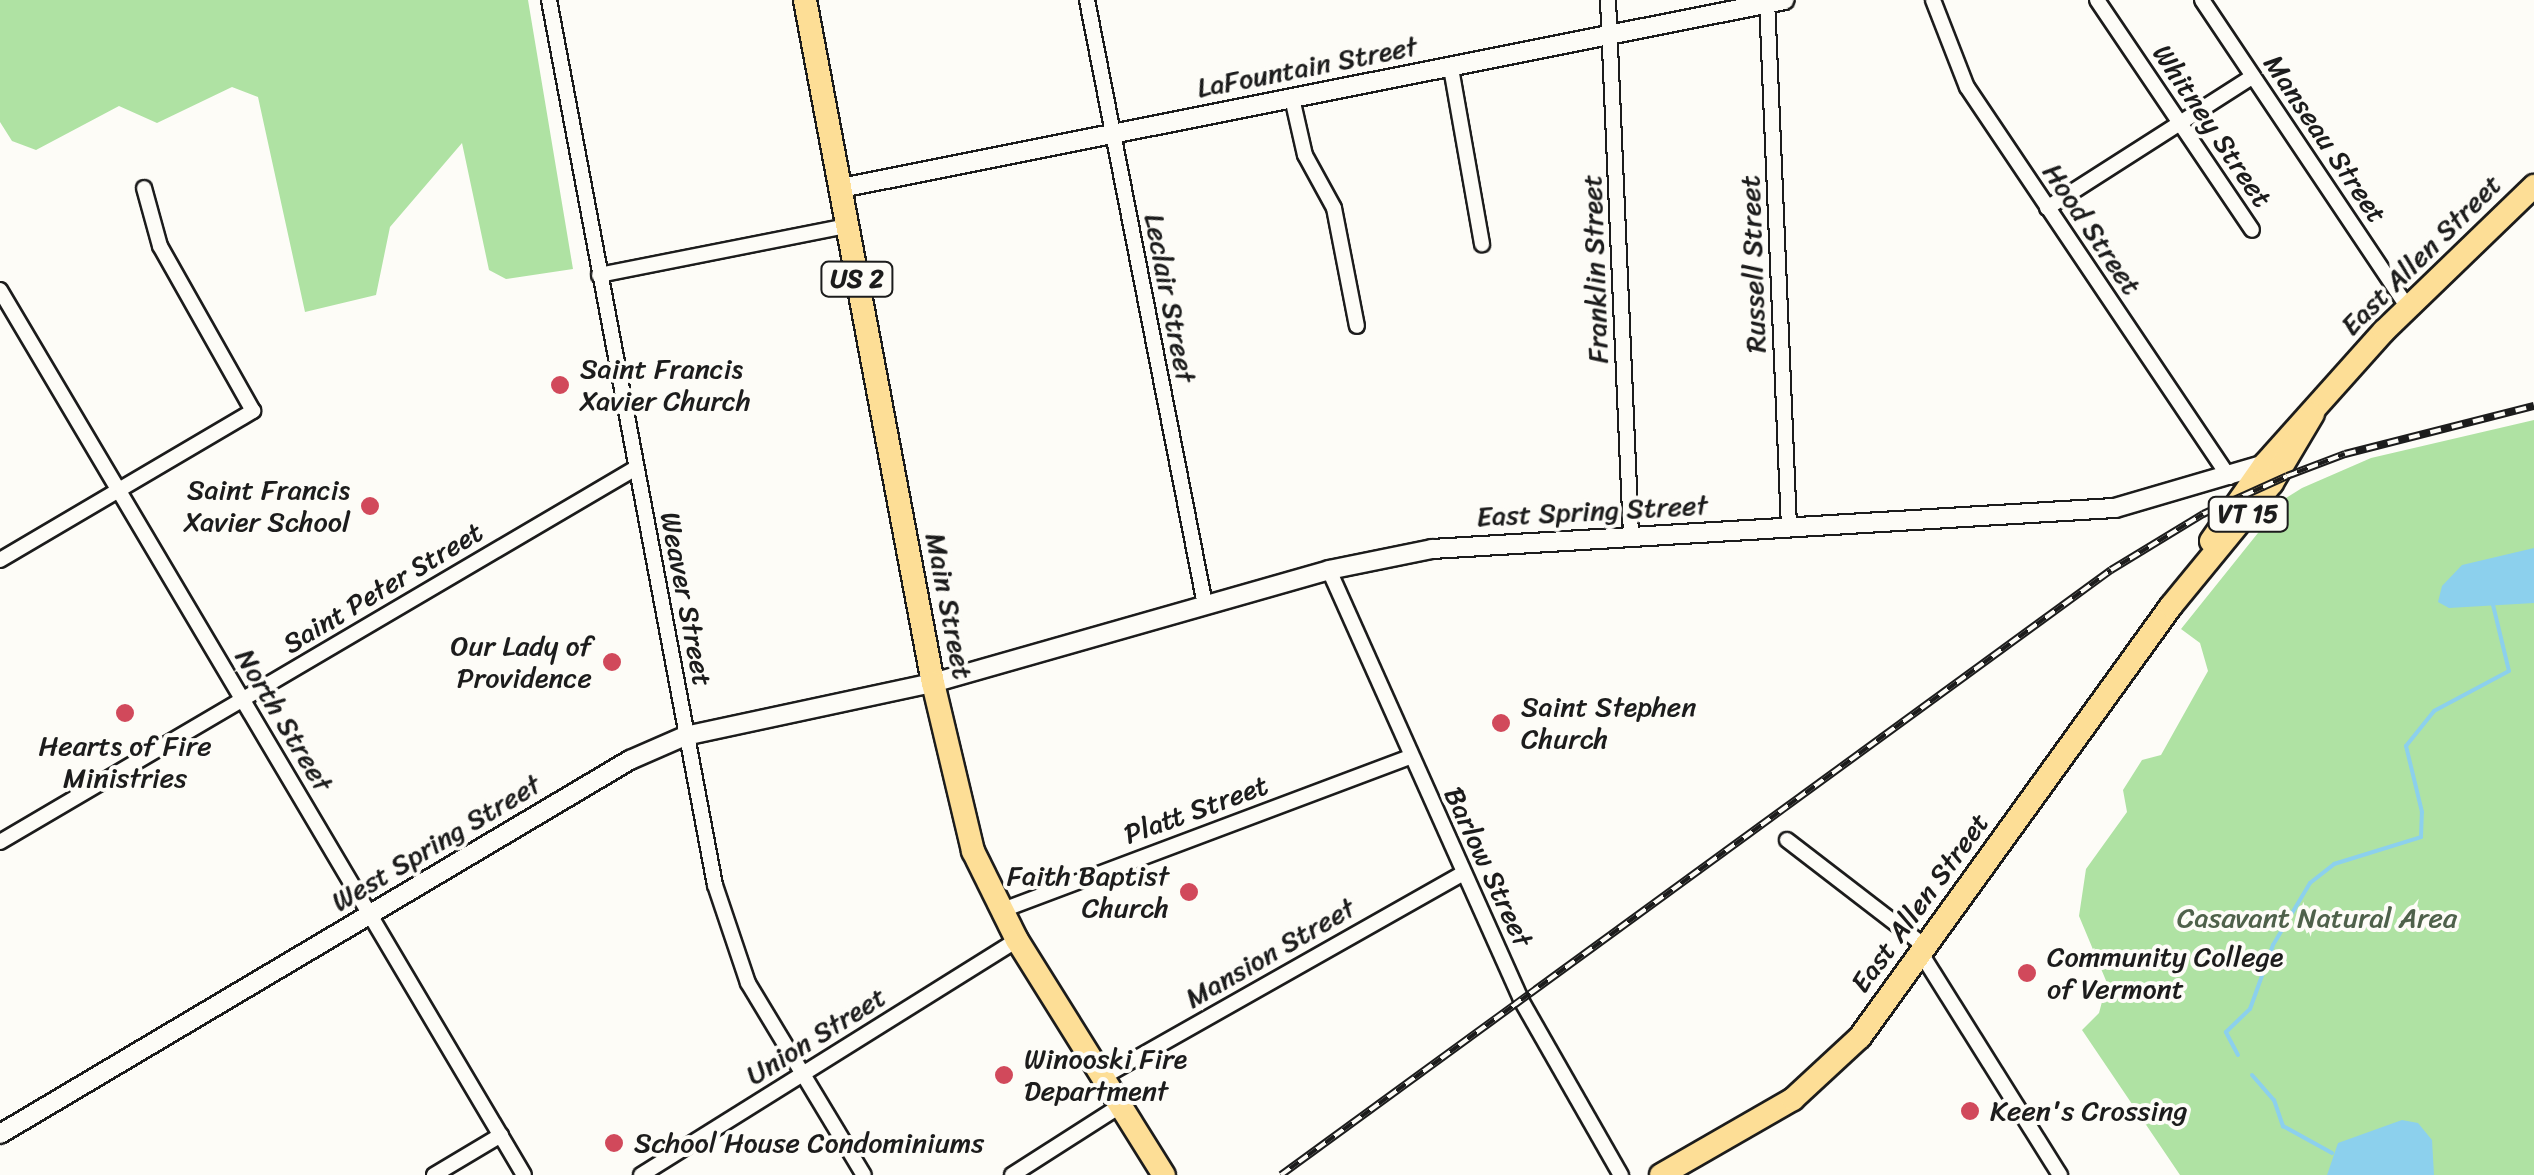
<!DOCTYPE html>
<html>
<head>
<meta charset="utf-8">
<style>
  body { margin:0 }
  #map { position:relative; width:2534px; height:1175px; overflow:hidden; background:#fdfcf7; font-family:Sriracha,sans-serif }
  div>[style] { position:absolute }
  .green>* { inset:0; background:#afe2a3 }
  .water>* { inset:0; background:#8cd0ed }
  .stream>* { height:4px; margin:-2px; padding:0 2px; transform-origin:2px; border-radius:2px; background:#8cd0ed }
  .roads { filter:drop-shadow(2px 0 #1c1c1c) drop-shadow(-2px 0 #1c1c1c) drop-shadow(0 2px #1c1c1c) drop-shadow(0 -2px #1c1c1c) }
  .minor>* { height:14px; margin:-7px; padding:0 7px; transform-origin:7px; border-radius:7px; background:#fdfcf7 }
  .tertiary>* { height:18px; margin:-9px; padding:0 9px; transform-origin:9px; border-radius:9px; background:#fdfcf7 }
  .primary>* { height:22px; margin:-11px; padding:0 11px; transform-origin:11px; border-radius:11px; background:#fdde96 }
  .rail>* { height:8px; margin-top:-4px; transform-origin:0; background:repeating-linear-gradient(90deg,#fdfcf7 0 11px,#1c1c1c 0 22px); box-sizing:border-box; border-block:2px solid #1c1c1c }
  .dots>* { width:28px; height:28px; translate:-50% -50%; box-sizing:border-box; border:5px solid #fdfcf7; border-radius:50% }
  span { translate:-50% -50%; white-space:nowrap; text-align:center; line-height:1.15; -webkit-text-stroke:8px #fdfcf7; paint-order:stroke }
  .shield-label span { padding:2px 8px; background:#fdfcf7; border:2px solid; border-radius:8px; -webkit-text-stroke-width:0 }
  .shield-label { font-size:25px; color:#1c1c1c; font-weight:700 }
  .street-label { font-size:28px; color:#1c1c1c }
  .poi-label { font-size:28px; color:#1c1c1c }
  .left { translate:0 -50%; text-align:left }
  .right { translate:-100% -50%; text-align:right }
  .park-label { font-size:28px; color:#4f614b }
</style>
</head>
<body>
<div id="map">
  <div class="green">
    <div style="clip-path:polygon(0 0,528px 0,573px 269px,506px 279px,489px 270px,462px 143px,390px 227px,376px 295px,305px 312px,258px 97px,232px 87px,157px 123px,119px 106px,36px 150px,12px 141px,0 122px)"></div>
    <div style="clip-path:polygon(2534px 420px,2534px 1175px,2180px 1175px,2082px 1030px,2099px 1013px,2107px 983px,2079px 916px,2086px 869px,2127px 812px,2123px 790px,2142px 760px,2161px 755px,2208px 671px,2200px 643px,2181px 629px,2286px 498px,2302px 488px,2371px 458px)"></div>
  </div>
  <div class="water">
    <div style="clip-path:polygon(2534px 548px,2534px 603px,2449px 608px,2438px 602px,2442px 586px,2462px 565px)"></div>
    <div style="clip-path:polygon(2402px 1120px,2418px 1123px,2432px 1140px,2434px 1175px,2327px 1175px,2338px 1143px)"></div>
  </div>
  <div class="stream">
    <div style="left:2238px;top:1055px;width:26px;rotate:-118deg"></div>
    <div style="left:2226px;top:1032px;width:33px;rotate:-44deg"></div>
    <div style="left:2250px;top:1009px;width:68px;rotate:-70.2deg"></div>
    <div style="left:2273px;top:945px;width:72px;rotate:-59.2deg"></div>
    <div style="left:2310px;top:883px;width:31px;rotate:-38deg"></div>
    <div style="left:2334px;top:864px;width:91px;rotate:-17.2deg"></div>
    <div style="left:2421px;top:837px;width:25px;rotate:-88deg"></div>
    <div style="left:2422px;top:812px;width:68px;rotate:-103.6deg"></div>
    <div style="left:2406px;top:746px;width:45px;rotate:-51.3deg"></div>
    <div style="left:2434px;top:711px;width:85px;rotate:-28.1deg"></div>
    <div style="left:2509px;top:671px;width:68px;rotate:-103.6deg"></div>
    <div style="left:2252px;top:1075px;width:33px;rotate:49deg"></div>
    <div style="left:2274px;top:1100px;width:28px;rotate:71deg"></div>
    <div style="left:2283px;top:1126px;width:56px;rotate:28.9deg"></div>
  </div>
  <div class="roads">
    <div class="minor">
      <div style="left:549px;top:0;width:900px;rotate:79.38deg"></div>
      <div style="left:715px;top:885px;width:103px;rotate:71.4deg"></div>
      <div style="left:748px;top:983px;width:224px;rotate:58.9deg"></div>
      <div style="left:1087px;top:0;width:616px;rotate:78.96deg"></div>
      <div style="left:1608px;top:0;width:536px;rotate:87.54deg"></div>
      <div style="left:1767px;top:0;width:527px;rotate:87.61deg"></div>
      <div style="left:1933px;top:0;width:93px;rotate:68.7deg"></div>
      <div style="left:1967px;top:87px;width:470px;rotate:56.1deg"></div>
      <div style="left:2097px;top:0;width:277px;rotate:56deg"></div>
      <div style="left:2202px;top:0;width:368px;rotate:56.2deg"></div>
      <div style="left:1451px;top:68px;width:179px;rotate:80deg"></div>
      <div style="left:1292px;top:98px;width:58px;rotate:77.2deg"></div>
      <div style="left:1305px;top:155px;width:60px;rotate:61.3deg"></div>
      <div style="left:1334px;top:208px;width:120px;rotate:79deg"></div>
      <div style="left:2047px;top:208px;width:243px;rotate:-32.6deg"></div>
      <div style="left:599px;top:275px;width:253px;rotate:-11.2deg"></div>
      <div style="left:0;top:290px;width:1028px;rotate:59.37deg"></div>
      <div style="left:0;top:560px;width:294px;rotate:-30.5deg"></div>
      <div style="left:253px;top:411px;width:189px;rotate:-119.4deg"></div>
      <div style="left:160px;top:246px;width:60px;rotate:-105.4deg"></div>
      <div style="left:1329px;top:570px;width:471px;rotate:65.9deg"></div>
      <div style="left:1521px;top:1000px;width:202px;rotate:60.3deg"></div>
      <div style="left:1787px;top:840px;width:177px;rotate:37.6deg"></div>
      <div style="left:0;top:842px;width:738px;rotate:-30.46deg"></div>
      <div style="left:1000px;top:911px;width:437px;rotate:-20.6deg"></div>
      <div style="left:1922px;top:955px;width:260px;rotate:57.9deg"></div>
      <div style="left:1103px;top:1077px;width:414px;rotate:-29.5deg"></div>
      <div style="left:434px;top:1175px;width:78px;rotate:-30.8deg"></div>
      <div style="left:641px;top:1175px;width:443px;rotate:-32deg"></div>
      <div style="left:1012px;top:1175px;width:128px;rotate:-32.6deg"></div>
    </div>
    <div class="tertiary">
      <div style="left:841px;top:188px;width:962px;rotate:-11.27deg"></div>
      <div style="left:0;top:1134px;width:733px;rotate:-30.7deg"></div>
      <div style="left:630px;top:760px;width:60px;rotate:-23.6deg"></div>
      <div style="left:685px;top:736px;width:254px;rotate:-12.1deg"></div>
      <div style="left:933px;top:683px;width:412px;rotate:-15.9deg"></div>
      <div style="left:1329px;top:570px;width:105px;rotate:-11.5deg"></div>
      <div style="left:1432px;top:549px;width:684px;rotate:-3.44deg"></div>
      <div style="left:2115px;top:508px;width:156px;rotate:-16.3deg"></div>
    </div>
    <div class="primary">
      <div style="left:805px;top:0;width:695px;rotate:79.39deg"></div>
      <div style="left:933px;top:683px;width:173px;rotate:76.6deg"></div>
      <div style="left:973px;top:851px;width:99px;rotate:63.7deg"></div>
      <div style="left:1017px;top:940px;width:277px;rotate:58deg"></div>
      <div style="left:2211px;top:541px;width:94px;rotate:-55deg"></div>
      <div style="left:2265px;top:464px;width:178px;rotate:-48.2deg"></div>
      <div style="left:2384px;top:331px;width:209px;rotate:-44deg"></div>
      <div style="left:1661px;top:1175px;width:152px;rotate:-29.9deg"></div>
      <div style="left:1793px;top:1099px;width:91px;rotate:-42.8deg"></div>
      <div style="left:1860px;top:1037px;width:531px;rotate:-54.19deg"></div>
      <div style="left:2171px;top:606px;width:159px;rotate:-50.6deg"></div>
      <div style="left:2272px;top:483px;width:80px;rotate:-59.3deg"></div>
    </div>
  </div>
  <div class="rail">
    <div style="left:1281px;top:1175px;width:1027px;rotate:-36.09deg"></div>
    <div style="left:2111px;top:570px;width:108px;rotate:-31.3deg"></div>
    <div style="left:2203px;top:514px;width:92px;rotate:-24.3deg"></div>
    <div style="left:2287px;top:476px;width:62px;rotate:-20.8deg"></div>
    <div style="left:2345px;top:454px;width:195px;rotate:-14.3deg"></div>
  </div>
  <div class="dots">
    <div style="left:560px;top:385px;background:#d1495b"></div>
    <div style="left:370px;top:506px;background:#d1495b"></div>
    <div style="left:612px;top:662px;background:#d1495b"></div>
    <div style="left:125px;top:713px;background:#d1495b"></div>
    <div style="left:1501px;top:723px;background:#d1495b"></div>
    <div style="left:1189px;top:892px;background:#d1495b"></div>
    <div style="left:2027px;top:973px;background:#d1495b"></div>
    <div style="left:1004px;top:1075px;background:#d1495b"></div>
    <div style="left:1970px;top:1111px;background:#d1495b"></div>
    <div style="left:614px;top:1143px;background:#d1495b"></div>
  </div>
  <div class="shield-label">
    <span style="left:857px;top:279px">US 2</span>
    <span style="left:2248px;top:514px">VT 15</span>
  </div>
  <div class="street-label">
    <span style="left:1307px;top:67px;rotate:-11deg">LaFountain Street</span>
    <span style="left:2212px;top:126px;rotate:56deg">Whitney Street</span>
    <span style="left:2325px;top:139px;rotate:56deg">Manseau Street</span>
    <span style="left:2092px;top:229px;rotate:56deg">Hood Street</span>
    <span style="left:2421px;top:255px;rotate:-45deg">East Allen Street</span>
    <span style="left:1753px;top:264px;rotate:-92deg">Russell Street</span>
    <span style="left:1595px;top:269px;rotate:-92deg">Franklin Street</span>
    <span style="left:1170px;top:298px;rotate:79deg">Leclair Street</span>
    <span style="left:1592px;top:511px;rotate:-3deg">East Spring Street</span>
    <span style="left:383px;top:588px;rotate:-31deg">Saint Peter Street</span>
    <span style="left:686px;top:599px;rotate:79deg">Weaver Street</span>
    <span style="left:949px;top:606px;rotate:79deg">Main Street</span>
    <span style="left:284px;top:720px;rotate:59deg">North Street</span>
    <span style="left:1196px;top:810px;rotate:-20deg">Platt Street</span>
    <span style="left:436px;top:843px;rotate:-31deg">West Spring Street</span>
    <span style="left:1488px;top:867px;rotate:65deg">Barlow Street</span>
    <span style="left:1920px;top:903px;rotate:-54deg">East Allen Street</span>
    <span style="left:1270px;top:953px;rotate:-30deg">Mansion Street</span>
    <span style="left:816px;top:1036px;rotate:-32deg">Union Street</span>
  </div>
  <div class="poi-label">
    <span class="left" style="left:580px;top:385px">Saint Francis<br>Xavier Church</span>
    <span class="right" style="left:350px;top:506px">Saint Francis<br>Xavier School</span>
    <span class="right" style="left:592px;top:662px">Our Lady of<br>Providence</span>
    <span class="left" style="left:1521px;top:723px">Saint Stephen<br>Church</span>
    <span style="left:125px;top:762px">Hearts of Fire<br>Ministries</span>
    <span class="right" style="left:1169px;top:892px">Faith Baptist<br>Church</span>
    <span class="left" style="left:2047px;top:973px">Community College<br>of Vermont</span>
    <span class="left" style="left:1024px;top:1075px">Winooski Fire<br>Department</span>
    <span class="left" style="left:1990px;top:1111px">Keen's Crossing</span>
    <span class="left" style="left:634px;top:1143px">School House Condominiums</span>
  </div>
  <div class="park-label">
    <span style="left:2317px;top:918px">Casavant Natural Area</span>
  </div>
</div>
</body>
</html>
